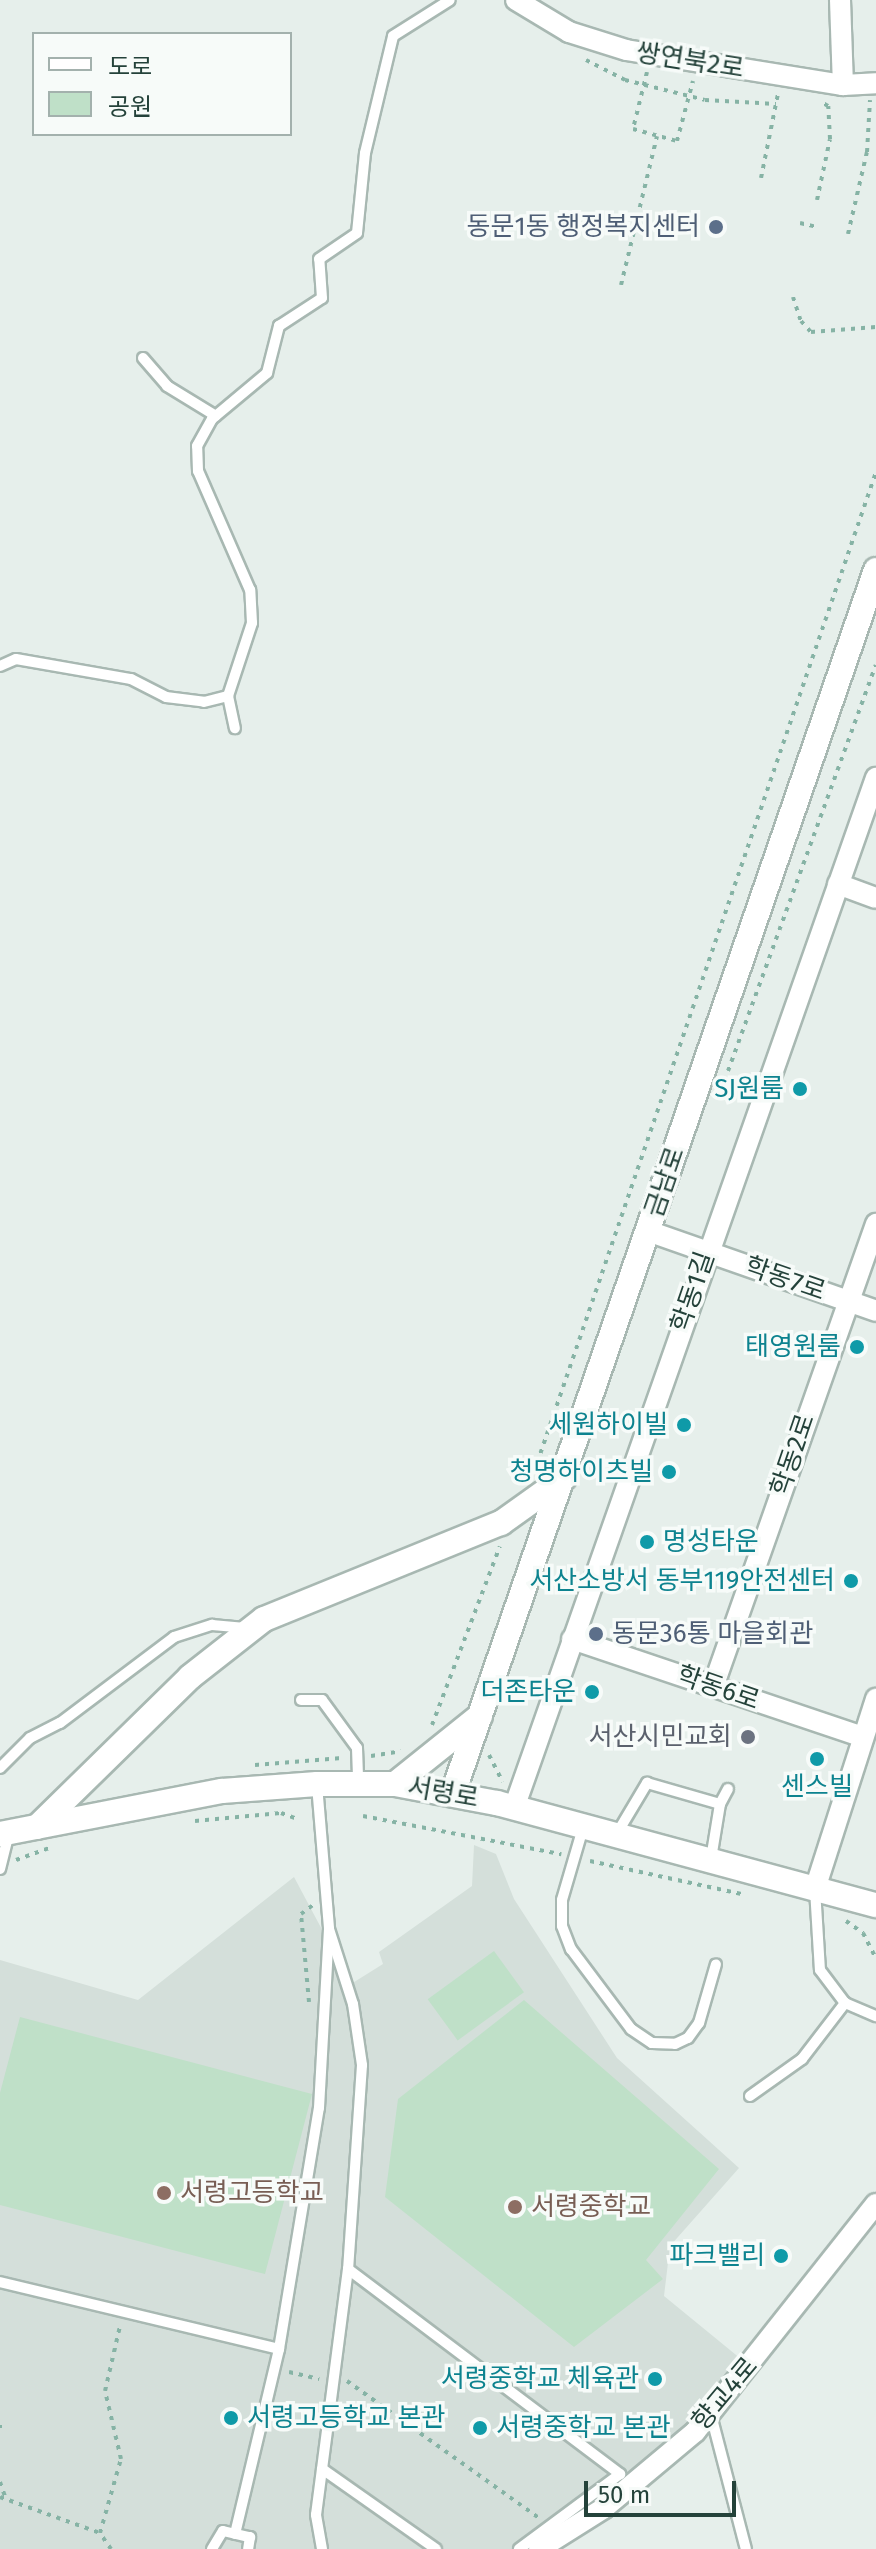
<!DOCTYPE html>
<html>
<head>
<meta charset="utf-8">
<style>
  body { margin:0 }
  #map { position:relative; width:876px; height:2549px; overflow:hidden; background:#e6efeb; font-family:"Fira Sans","Noto Sans KR",sans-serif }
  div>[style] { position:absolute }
  .built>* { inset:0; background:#d4dfda }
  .green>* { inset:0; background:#bfe0c8; transform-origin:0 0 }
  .path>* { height:4px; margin-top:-2px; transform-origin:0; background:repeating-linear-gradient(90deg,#86b3a5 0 4px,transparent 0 10px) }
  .roads { filter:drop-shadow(2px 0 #a8b8b2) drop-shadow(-2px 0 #a8b8b2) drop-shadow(0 2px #a8b8b2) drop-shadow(0 -2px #a8b8b2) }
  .service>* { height:10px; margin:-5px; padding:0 5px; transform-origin:5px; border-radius:5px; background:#fff }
  .minor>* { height:20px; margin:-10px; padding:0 10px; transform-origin:10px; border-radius:10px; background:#fff }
  .tertiary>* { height:24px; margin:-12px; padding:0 12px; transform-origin:12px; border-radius:12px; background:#fff }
  .dots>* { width:22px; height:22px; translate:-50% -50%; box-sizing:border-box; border:4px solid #f7fbf9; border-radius:50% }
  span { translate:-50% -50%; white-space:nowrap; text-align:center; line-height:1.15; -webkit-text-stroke:7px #f7fbf9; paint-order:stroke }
  .street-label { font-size:26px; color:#24423a }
  .service-label { font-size:26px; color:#4e5e75 }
  .right { translate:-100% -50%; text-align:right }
  .left { translate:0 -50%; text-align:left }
  .culture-label { font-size:26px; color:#0d838f }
  .worship-label { font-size:26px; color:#5b616d }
  .education-label { font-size:26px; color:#785e54 }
  .legend { position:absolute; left:32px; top:32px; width:260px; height:104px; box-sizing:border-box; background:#f7fbf9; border:2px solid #a3b1ad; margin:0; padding:10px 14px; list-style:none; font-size:24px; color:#24423a }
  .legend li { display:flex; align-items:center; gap:16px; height:40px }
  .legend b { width:40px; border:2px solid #a3b1ad }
  .scale { position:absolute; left:584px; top:2481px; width:152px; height:36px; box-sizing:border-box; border:4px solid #24423a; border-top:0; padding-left:10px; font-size:24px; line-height:28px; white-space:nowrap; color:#24423a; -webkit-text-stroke:6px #f7fbf9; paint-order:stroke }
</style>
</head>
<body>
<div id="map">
  <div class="built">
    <div style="clip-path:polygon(474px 1845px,496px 1854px,514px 1899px,617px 2058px,739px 2168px,670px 2246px,664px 2296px,741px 2359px,691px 2425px,529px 2549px,0 2549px,0 1960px,138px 2000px,294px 1877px,351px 1984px,383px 1964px,379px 1952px,472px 1886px)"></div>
  </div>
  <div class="green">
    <div style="left:494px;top:1951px;width:51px;height:82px;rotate:54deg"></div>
    <div style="clip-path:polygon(524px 2000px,719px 2169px,646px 2260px,663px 2279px,574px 2347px,385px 2197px,398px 2099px)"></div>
    <div style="clip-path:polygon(20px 2017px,312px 2094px,265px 2274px,0 2205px,0 2093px)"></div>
  </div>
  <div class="path">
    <div style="left:586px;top:60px;width:44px;rotate:27.1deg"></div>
    <div style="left:625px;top:80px;width:82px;rotate:14deg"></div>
    <div style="left:705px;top:100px;width:71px;rotate:3.2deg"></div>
    <div style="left:647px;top:72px;width:59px;rotate:103.8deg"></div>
    <div style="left:633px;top:129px;width:46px;rotate:15.3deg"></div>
    <div style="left:677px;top:141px;width:62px;rotate:-75.1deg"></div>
    <div style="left:761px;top:178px;width:86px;rotate:-78.6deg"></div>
    <div style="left:817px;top:200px;width:62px;rotate:-78deg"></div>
    <div style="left:830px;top:139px;width:33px;rotate:-93deg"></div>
    <div style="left:828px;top:106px;width:6px;rotate:-149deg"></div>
    <div style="left:800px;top:223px;width:17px;rotate:13deg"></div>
    <div style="left:848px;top:234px;width:84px;rotate:-77deg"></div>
    <div style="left:867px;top:152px;width:52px;rotate:-86.7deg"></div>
    <div style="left:621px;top:285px;width:153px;rotate:-76.4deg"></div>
    <div style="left:793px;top:297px;width:25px;rotate:72deg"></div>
    <div style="left:801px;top:321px;width:15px;rotate:48deg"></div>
    <div style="left:811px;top:332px;width:65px;rotate:-4.4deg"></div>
    <div style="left:728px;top:1071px;width:432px;rotate:-70deg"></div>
    <div style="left:534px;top:1472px;width:1057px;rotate:-71.12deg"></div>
    <div style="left:432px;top:1725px;width:191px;rotate:-69.2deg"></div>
    <div style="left:489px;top:1755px;width:30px;rotate:63deg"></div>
    <div style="left:371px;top:1756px;width:30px;rotate:-9deg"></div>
    <div style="left:255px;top:1765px;width:87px;rotate:-4.6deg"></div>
    <div style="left:363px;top:1816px;width:202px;rotate:10.9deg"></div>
    <div style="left:195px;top:1821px;width:86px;rotate:-5.3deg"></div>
    <div style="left:281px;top:1813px;width:15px;rotate:20deg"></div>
    <div style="left:16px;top:1860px;width:35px;rotate:-20deg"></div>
    <div style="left:590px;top:1861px;width:155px;rotate:12.3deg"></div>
    <div style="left:846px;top:1921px;width:21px;rotate:35deg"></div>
    <div style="left:863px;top:1933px;width:29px;rotate:63deg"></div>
    <div style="left:309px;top:2002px;width:88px;rotate:-95.2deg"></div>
    <div style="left:301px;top:1914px;width:15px;rotate:-37deg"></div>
    <div style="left:289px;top:2372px;width:31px;rotate:13deg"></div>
    <div style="left:347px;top:2381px;width:236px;rotate:35.5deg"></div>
    <div style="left:0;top:2425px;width:3px;rotate:90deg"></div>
    <div style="left:0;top:2482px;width:18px;rotate:71deg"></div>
    <div style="left:0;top:2497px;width:106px;rotate:19.8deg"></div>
    <div style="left:111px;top:2549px;width:19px;rotate:-125deg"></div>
    <div style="left:100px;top:2533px;width:77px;rotate:-74.2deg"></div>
    <div style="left:121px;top:2459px;width:70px;rotate:-103.2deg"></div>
    <div style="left:105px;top:2391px;width:67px;rotate:-77deg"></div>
  </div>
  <div class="roads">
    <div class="service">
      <div style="left:143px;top:358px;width:37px;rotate:49deg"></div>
      <div style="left:167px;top:386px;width:57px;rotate:31.5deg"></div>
      <div style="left:0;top:666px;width:17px;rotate:-24deg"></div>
      <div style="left:16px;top:659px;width:117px;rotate:9.9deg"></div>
      <div style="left:131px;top:679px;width:39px;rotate:27deg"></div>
      <div style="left:166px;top:697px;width:38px;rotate:7deg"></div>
      <div style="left:204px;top:702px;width:25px;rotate:-14deg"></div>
      <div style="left:228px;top:696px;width:77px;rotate:-71.8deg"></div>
      <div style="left:252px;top:623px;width:33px;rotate:-93deg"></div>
      <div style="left:250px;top:590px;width:130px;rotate:-113.6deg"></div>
      <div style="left:198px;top:471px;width:25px;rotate:-92deg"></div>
      <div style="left:197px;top:446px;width:31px;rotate:-61deg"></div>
      <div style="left:212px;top:419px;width:72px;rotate:-39.9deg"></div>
      <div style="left:267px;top:373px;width:49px;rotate:-75.7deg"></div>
      <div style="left:279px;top:326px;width:51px;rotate:-33.1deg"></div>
      <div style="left:322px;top:298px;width:39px;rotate:-94deg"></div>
      <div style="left:319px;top:259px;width:46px;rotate:-34.4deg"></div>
      <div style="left:357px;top:233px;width:80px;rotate:-84.3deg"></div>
      <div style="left:365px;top:153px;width:120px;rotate:-76.5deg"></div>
      <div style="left:393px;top:36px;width:67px;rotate:-32.3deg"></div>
      <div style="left:228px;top:696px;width:33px;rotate:78deg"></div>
      <div style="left:301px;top:1700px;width:21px"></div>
      <div style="left:322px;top:1700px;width:59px;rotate:53.9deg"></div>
      <div style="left:357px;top:1748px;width:35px;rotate:88deg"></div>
      <div style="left:0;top:1768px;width:42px;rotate:-45deg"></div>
      <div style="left:30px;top:1738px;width:34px;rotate:-27deg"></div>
      <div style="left:60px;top:1723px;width:143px;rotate:-37deg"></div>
      <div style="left:174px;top:1637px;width:40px;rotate:-18deg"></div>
      <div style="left:212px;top:1625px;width:36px;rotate:5deg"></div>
      <div style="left:317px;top:1785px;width:144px;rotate:85.2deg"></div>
      <div style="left:329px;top:1929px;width:79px;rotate:72.3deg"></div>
      <div style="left:353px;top:2004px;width:62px;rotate:81.6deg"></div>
      <div style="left:362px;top:2065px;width:204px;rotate:93.9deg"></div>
      <div style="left:720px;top:1804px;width:17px;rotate:-62deg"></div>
      <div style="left:583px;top:1828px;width:75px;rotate:106.3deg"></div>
      <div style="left:562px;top:1900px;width:26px;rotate:90deg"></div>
      <div style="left:562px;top:1926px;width:25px;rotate:69deg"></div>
      <div style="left:571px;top:1949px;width:100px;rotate:53.1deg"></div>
      <div style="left:631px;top:2029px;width:25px;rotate:34deg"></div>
      <div style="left:652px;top:2043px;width:23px;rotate:2deg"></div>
      <div style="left:675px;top:2044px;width:14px;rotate:-25deg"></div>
      <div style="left:688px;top:2038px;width:19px;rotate:-54deg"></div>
      <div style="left:699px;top:2023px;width:61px;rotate:-73.9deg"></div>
      <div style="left:616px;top:1835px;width:61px;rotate:-59.2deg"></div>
      <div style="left:647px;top:1783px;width:76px;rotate:16deg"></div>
      <div style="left:720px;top:1804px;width:56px;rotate:99.3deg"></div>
      <div style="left:0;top:1869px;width:36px;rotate:-76deg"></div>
      <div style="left:815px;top:1889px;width:81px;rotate:86.5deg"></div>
      <div style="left:820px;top:1970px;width:41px;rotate:52.9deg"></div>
      <div style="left:845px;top:2003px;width:34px;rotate:23deg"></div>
      <div style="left:750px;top:2096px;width:64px;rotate:-35.4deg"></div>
      <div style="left:802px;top:2059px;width:71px;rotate:-52.5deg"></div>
      <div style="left:0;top:2282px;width:287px;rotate:13.5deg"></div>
      <div style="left:711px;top:2415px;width:138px;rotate:75.4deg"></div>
      <div style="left:235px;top:2534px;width:190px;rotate:-76.6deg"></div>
      <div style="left:279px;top:2349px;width:244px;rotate:-80.6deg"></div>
      <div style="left:319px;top:2108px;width:179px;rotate:-86.8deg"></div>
      <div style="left:212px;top:2549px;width:21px;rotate:-59deg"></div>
      <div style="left:223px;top:2531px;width:28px;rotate:13deg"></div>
      <div style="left:250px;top:2537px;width:12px;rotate:99deg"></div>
      <div style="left:322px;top:2549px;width:35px;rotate:-100deg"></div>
      <div style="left:316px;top:2515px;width:46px;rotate:-82.6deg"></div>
      <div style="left:436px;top:2549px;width:139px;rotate:-144.9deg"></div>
      <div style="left:322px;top:2469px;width:202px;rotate:-82.6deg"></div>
      <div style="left:348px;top:2269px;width:341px;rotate:37deg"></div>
      <div style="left:620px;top:2474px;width:126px;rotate:143.4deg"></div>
    </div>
    <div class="minor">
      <div style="left:516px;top:0;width:62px;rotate:31.1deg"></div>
      <div style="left:569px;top:32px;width:60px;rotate:17.5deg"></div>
      <div style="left:626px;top:50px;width:220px;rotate:9.2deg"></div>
      <div style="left:843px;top:85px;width:33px;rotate:-3deg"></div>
      <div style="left:840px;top:0;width:85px;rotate:88deg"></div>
      <div style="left:838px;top:884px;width:40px;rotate:20.2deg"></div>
      <div style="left:648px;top:1231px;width:242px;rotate:19.3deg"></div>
      <div style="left:572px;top:1639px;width:307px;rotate:18.6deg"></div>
      <div style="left:713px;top:1687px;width:491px;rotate:-70.6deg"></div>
      <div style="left:514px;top:1808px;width:1092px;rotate:-70.64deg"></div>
      <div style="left:815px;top:1889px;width:200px;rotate:-72.2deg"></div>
      <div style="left:539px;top:2549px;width:77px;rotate:-32.2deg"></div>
      <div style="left:604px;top:2508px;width:119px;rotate:-39.9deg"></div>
      <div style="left:695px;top:2432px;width:291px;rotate:-51.6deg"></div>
    </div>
    <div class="tertiary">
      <div style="left:395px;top:1784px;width:109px;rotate:-38.7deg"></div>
      <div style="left:453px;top:1793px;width:1294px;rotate:-70.92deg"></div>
      <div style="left:37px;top:1827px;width:214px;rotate:-44.4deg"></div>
      <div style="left:190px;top:1677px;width:94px;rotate:-38.1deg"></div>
      <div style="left:264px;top:1619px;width:256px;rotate:-22.1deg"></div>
      <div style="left:501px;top:1523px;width:77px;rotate:-35.5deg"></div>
      <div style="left:0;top:1834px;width:226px;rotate:-11deg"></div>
      <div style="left:222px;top:1791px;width:95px;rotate:-4.2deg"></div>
      <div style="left:317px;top:1784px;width:78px"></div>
      <div style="left:395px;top:1784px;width:104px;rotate:10.6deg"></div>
      <div style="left:497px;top:1803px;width:392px;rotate:15.1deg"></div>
    </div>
  </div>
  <div class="dots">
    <div style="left:716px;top:227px;background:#5c6f8a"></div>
    <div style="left:800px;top:1089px;background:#0f9aa8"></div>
    <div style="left:857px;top:1347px;background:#0f9aa8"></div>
    <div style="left:684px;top:1425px;background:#0f9aa8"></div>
    <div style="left:669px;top:1472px;background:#0f9aa8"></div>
    <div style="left:647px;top:1542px;background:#0f9aa8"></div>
    <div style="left:851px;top:1581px;background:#0f9aa8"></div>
    <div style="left:596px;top:1634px;background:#5c6f8a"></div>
    <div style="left:592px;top:1692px;background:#0f9aa8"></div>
    <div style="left:748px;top:1737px;background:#6b7280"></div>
    <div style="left:817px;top:1759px;background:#0f9aa8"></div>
    <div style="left:164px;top:2193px;background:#8d6e63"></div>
    <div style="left:515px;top:2207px;background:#8d6e63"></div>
    <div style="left:781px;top:2256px;background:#0f9aa8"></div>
    <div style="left:655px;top:2379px;background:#0f9aa8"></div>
    <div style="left:231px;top:2418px;background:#0f9aa8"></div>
    <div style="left:480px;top:2428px;background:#0f9aa8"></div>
  </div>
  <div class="street-label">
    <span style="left:690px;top:61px;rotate:9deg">쌍연북2로</span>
    <span style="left:665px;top:1182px;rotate:-71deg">금남로</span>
    <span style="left:785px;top:1279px;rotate:19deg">학동7로</span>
    <span style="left:693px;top:1292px;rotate:-71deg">학동1길</span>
    <span style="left:793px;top:1455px;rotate:-71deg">학동2로</span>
    <span style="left:718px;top:1688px;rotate:19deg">학동6로</span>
    <span style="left:443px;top:1793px;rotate:10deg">서령로</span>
    <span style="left:725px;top:2394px;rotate:-50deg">향교4로</span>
  </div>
  <div class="service-label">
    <span class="right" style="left:700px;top:227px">동문1동 행정복지센터</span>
    <span class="left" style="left:612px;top:1634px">동문36통 마을회관</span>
  </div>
  <div class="culture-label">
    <span class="right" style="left:784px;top:1089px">SJ원룸</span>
    <span class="right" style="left:841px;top:1347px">태영원룸</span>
    <span class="right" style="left:668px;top:1425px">세원하이빌</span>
    <span class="right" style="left:653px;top:1472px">청명하이츠빌</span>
    <span class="left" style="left:663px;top:1542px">명성타운</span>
    <span class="right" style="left:835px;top:1581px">서산소방서 동부119안전센터</span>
    <span class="right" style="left:576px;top:1692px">더존타운</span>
    <span style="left:817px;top:1787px">센스빌</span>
    <span class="right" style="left:765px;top:2256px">파크밸리</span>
    <span class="right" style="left:639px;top:2379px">서령중학교 체육관</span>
    <span class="left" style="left:247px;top:2418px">서령고등학교 본관</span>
    <span class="left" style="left:496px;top:2428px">서령중학교 본관</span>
  </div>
  <div class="worship-label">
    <span class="right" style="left:732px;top:1737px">서산시민교회</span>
  </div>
  <div class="education-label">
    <span class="left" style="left:180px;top:2193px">서령고등학교</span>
    <span class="left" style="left:531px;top:2207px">서령중학교</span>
  </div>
  <ul class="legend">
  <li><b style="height:10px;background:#fff"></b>도로</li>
  <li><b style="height:22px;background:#bfe0c8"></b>공원</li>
  </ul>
  <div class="scale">50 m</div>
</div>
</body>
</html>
